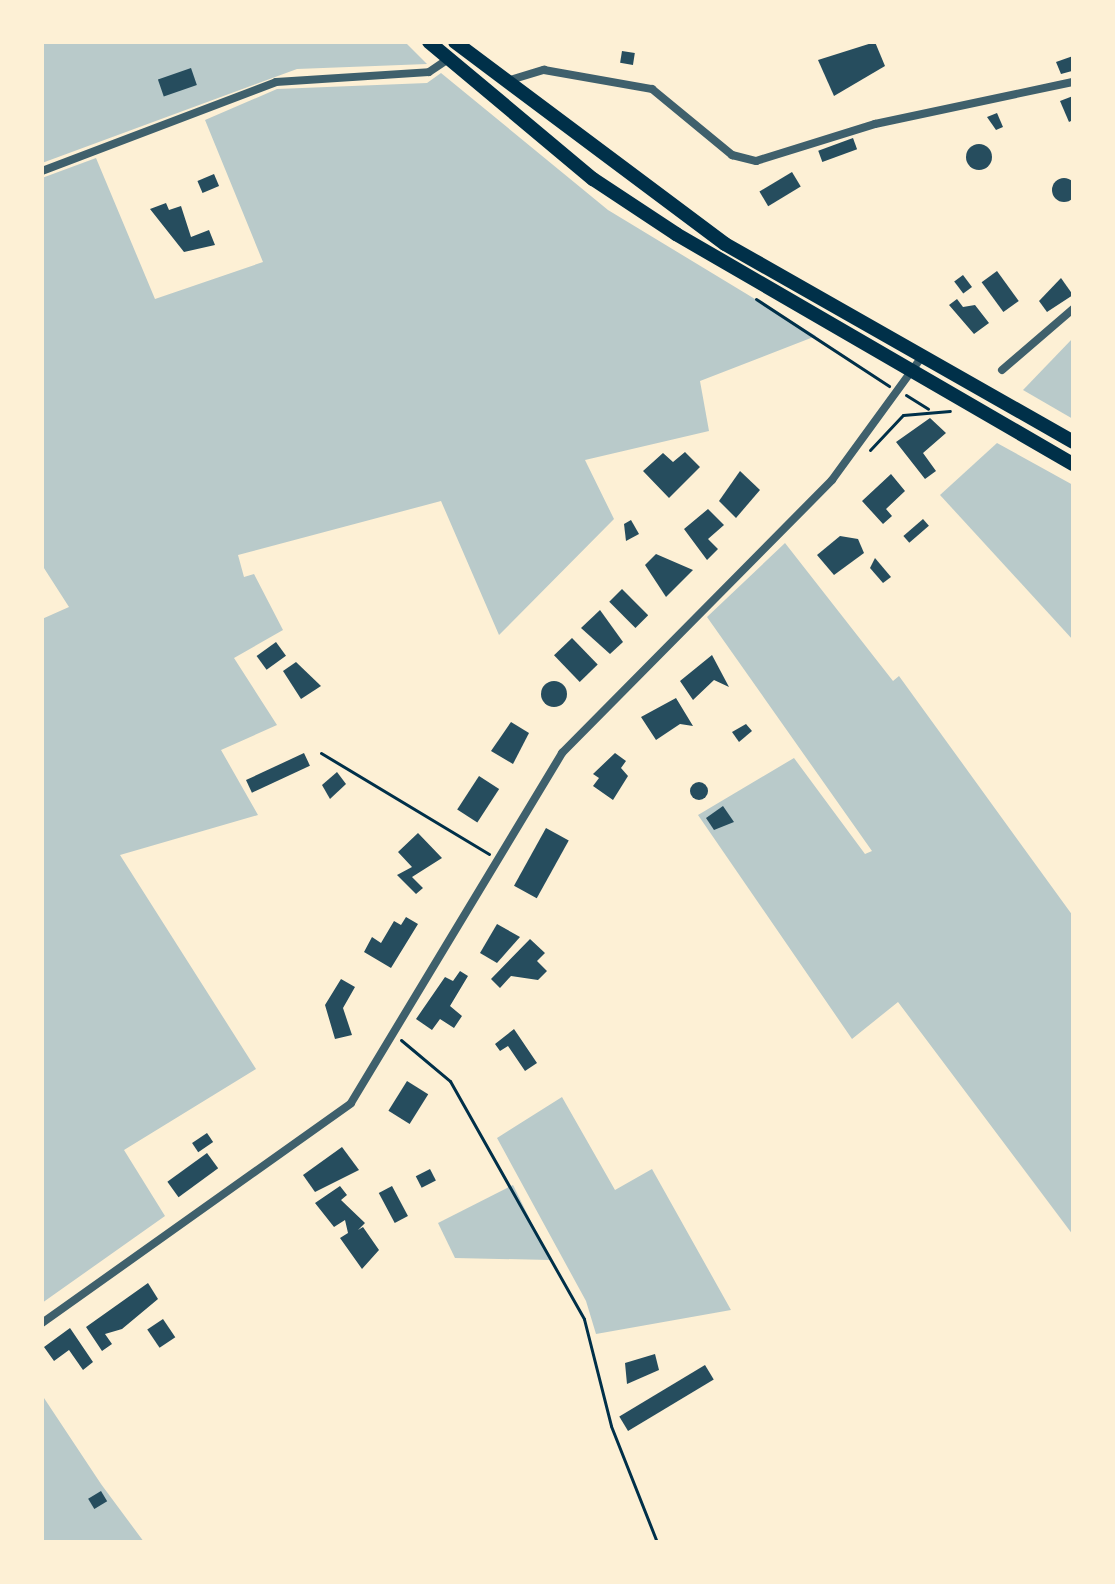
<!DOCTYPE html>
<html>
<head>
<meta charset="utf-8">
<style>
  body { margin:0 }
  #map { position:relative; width:1115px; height:1584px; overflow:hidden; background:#fdf0d5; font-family:"Zilla Slab",serif }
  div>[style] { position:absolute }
  .green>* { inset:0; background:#b9caca }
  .building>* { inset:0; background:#264d5e; transform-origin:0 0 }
  .round { border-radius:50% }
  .path>* { height:3px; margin:-1.5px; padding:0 1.5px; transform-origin:1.5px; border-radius:1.5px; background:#003049 }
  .minor>* { height:8px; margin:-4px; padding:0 4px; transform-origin:4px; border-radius:4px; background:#3f606c }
  .primary>* { height:14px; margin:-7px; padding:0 7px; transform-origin:7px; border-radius:7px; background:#003049 }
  span { translate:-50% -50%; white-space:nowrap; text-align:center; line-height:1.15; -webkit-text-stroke:8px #fdf0d5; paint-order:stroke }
  .frame { position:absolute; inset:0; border:44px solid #fdf0d5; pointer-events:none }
</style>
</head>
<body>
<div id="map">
  <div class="green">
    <div style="clip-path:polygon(42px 42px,405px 42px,427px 64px,297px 69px,42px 163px)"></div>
    <div style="clip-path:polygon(441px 73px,608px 210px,816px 336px,700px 381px,709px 431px,585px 460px,614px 519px,499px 635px,441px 501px,238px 555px,244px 577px,254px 574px,283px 630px,234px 658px,277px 725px,221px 750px,258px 815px,120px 855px,256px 1069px,124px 1150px,165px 1216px,42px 1303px,42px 619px,69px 607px,42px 565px,42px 178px,96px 158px,155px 299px,263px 262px,205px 120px,277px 89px,427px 83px)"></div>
    <div style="clip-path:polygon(1073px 338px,1073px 419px,1023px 390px)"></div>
    <div style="clip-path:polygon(997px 443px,1073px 485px,1073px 640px,940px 495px)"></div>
    <div style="clip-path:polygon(785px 543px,893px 681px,899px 676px,1073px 916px,1073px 1235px,898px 1002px,852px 1039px,698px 815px,794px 758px,865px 854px,872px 851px,707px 617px)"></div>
    <div style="clip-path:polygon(562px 1097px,615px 1190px,652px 1169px,731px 1310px,596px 1334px,586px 1301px,497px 1138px)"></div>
    <div style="clip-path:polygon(513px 1185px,550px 1260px,455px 1258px,438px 1223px)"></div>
    <div style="clip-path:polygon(42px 1395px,101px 1484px,144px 1542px,42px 1542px)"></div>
  </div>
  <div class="building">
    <div style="clip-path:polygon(875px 42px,885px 66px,834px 96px,818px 60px)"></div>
    <div style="left:622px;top:51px;width:13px;height:12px;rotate:9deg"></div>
    <div style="clip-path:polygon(1073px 56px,1072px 71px,1061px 74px,1056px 62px)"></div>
    <div style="left:191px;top:68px;width:18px;height:35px;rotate:71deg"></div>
    <div style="clip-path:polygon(1073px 96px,1073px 120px,1069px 122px,1060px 101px)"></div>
    <div style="clip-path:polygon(997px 113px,1003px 127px,996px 130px,987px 117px)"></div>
    <div style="left:853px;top:138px;width:12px;height:37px;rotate:70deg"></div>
    <div class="round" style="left:966px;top:144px;width:26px;height:26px"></div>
    <div style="left:792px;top:172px;width:17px;height:38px;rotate:59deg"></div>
    <div style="left:214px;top:174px;width:13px;height:18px;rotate:67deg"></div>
    <div class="round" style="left:1052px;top:178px;width:24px;height:24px"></div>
    <div style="clip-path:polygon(166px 203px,169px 210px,181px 206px,191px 237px,209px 230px,215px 245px,184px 252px,150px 209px)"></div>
    <div style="left:997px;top:271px;width:37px;height:19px;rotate:54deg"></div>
    <div style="left:963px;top:275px;width:15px;height:11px;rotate:53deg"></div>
    <div style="clip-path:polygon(1061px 278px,1073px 295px,1047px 312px,1039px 301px)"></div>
    <div style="clip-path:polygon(957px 299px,963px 307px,975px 305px,989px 323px,974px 334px,949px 305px)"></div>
    <div style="clip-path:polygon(930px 418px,946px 433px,923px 453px,936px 471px,925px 479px,896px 442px)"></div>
    <div style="clip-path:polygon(685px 452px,700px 467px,669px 498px,643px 471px,663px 453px,673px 462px)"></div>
    <div style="clip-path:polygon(740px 471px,760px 490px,736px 518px,719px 501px)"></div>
    <div style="clip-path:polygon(891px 474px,905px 491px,886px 509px,892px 516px,883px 524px,862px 501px)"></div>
    <div style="clip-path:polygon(708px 509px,724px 525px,708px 539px,718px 549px,707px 560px,684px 529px)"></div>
    <div style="left:923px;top:519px;width:9px;height:26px;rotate:49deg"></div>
    <div style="clip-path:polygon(631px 520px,639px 534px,626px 541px,624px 524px)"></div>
    <div style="clip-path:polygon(840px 536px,858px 539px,864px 553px,834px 575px,817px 555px)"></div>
    <div style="clip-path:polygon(656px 554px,693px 570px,666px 597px,645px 565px)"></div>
    <div style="clip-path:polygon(875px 558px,891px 577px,883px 583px,870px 568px)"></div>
    <div style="left:622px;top:589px;width:37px;height:18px;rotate:45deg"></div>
    <div style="clip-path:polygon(600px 610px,623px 642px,610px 654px,581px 628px)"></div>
    <div style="left:572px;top:638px;width:37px;height:25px;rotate:46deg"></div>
    <div style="left:276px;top:642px;width:17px;height:24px;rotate:54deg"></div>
    <div style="clip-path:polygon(712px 655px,729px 687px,714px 680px,693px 700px,680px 681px)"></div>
    <div style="clip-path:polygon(296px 662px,321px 686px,301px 699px,283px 671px)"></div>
    <div class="round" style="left:541px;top:681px;width:26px;height:26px"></div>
    <div style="clip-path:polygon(676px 698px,693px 726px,680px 724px,656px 740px,641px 717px)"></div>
    <div style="clip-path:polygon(511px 722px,529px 733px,513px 764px,491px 751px)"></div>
    <div style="clip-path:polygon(746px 724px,752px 731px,739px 742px,732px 732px)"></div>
    <div style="left:304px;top:753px;width:14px;height:64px;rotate:65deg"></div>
    <div style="clip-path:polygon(615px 753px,626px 761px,621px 768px,628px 776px,613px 800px,593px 786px,599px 778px,593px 774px)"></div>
    <div style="clip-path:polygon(337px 772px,346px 784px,330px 799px,322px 785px)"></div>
    <div style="left:479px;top:776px;width:24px;height:40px;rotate:33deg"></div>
    <div class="round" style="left:690px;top:782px;width:18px;height:18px"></div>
    <div style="clip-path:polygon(723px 806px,734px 822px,714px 830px,706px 818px)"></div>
    <div style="left:546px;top:828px;width:26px;height:66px;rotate:29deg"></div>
    <div style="clip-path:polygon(418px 833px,442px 858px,412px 877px,423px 888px,416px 894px,397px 875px,412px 867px,398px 852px)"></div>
    <div style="clip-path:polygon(406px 917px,418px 924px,391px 968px,364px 952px,372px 937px,381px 943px,394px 921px,401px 925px)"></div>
    <div style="clip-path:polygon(497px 924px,520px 937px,497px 963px,480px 953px)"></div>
    <div style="clip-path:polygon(530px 939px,545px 953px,537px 961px,547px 971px,538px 980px,511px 976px,500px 988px,491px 979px)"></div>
    <div style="clip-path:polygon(460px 971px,468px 976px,450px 1006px,462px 1016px,454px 1028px,440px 1019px,432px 1030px,416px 1019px,445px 977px,453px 981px)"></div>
    <div style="clip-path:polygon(341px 979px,355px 987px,343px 1008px,352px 1035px,335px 1039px,325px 1005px)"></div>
    <div style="clip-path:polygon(514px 1029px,537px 1063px,525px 1071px,508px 1046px,500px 1051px,495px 1044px)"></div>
    <div style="left:407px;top:1081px;width:25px;height:35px;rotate:32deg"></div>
    <div style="left:207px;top:1133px;width:11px;height:18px;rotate:56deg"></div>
    <div style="clip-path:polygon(342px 1147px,359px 1170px,315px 1192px,303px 1175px)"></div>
    <div style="left:207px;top:1153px;width:19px;height:49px;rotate:54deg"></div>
    <div style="left:430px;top:1169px;width:13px;height:16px;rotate:63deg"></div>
    <div style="clip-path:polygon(340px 1186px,347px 1195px,341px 1200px,365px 1223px,358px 1230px,363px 1227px,379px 1250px,362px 1269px,340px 1238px,348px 1233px,345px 1220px,334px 1227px,315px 1203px)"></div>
    <div style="left:392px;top:1186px;width:34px;height:15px;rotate:62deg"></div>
    <div style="clip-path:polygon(148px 1283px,158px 1299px,122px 1329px,105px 1334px,112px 1344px,102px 1351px,86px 1327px)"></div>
    <div style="left:163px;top:1319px;width:22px;height:19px;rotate:56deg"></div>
    <div style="clip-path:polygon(70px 1328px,93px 1362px,83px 1370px,69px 1350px,54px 1361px,44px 1347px)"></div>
    <div style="clip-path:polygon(655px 1354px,659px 1370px,627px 1384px,625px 1363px)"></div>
    <div style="left:705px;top:1365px;width:17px;height:100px;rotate:59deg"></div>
    <div style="left:101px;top:1491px;width:12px;height:15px;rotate:59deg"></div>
  </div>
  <div class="path">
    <div style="left:756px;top:299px;width:159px;rotate:33.2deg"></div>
    <div style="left:906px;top:395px;width:26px;rotate:32deg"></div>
    <div style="left:870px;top:450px;width:48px;rotate:-46.7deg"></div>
    <div style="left:903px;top:415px;width:47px;rotate:-4.9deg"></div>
    <div style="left:321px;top:753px;width:196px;rotate:31deg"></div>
    <div style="left:401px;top:1040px;width:64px;rotate:39.9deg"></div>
    <div style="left:450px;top:1081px;width:273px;rotate:60.6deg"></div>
    <div style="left:584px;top:1319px;width:110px;rotate:75.8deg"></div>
    <div style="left:611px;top:1426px;width:125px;rotate:68.4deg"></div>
  </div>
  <div class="minor">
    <div style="left:507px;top:81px;width:39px;rotate:-17deg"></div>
    <div style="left:544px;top:70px;width:110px;rotate:10deg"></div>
    <div style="left:652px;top:89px;width:104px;rotate:39.5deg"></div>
    <div style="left:732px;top:155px;width:25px;rotate:14deg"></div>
    <div style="left:756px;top:161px;width:125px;rotate:-17.3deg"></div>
    <div style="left:875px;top:124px;width:202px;rotate:-12deg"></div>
    <div style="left:42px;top:171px;width:250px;rotate:-20.8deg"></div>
    <div style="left:276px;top:82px;width:153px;rotate:-3.7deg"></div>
    <div style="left:429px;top:72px;width:23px;rotate:-34deg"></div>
    <div style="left:1002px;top:370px;width:94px;rotate:-40.7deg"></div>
    <div style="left:42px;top:1323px;width:379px;rotate:-35.4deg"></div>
    <div style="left:351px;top:1103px;width:409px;rotate:-58.9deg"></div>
    <div style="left:562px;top:753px;width:384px;rotate:-45.3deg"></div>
    <div style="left:832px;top:480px;width:151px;rotate:-53.9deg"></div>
  </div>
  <div class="primary">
    <div style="left:429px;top:42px;width:214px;rotate:39.9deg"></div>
    <div style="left:593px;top:179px;width:100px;rotate:33.5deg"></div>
    <div style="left:676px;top:234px;width:459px;rotate:30.1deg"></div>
    <div style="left:455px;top:42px;width:337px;rotate:36.8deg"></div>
    <div style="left:725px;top:244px;width:400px;rotate:29.6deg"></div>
  </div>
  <div class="frame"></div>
</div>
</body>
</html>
